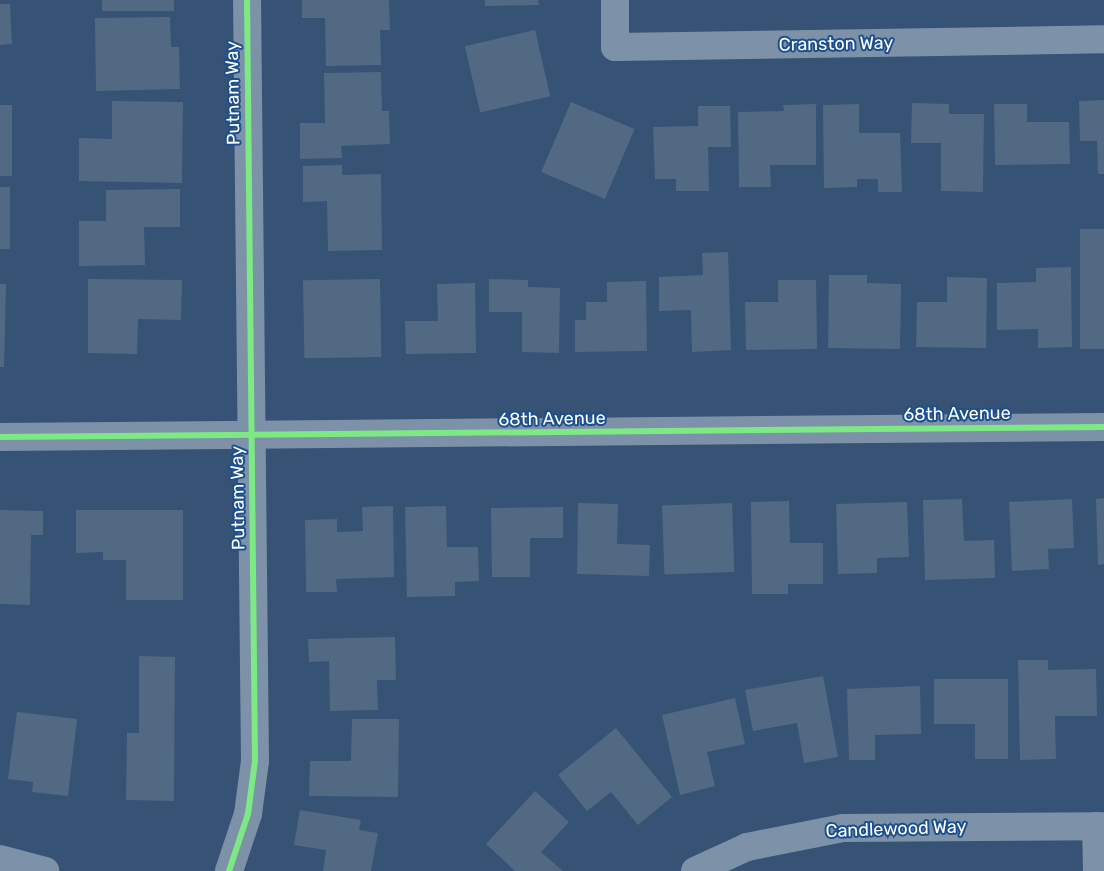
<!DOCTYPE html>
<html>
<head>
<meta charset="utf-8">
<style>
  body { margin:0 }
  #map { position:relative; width:1104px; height:871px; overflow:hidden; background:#365274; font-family:Rubik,sans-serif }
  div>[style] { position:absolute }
  .building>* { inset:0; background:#526984; transform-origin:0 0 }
  .minor>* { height:28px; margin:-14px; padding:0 14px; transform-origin:14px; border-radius:14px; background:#7d92a8 }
  .tertiary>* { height:28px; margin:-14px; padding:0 14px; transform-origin:14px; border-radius:14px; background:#7d92a8 }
  .cycleway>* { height:6px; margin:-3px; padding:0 3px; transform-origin:3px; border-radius:3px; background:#7ce984 }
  span { translate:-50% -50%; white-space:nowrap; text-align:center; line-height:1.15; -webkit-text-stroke:4px #1b4f8f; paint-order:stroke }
  .street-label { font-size:18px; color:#fff }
</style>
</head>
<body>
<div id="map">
  <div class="building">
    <div style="left:102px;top:0;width:72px;height:11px"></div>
    <div style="clip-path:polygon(302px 0,389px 0,390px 30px,380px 30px,381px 65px,326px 66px,325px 18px,302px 18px)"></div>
    <div style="clip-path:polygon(485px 0,538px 0,539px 5px,485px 6px)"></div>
    <div style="clip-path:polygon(0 4px,10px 4px,12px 44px,0 45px)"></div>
    <div style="clip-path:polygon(170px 17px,171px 47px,179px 47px,180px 89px,96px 91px,95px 18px)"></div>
    <div style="left:535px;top:30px;width:68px;height:72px;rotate:77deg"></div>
    <div style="clip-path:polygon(381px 72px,382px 111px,389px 111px,390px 144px,341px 146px,342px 158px,300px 159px,300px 123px,325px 123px,324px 73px)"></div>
    <div style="clip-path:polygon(1104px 100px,1104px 174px,1098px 174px,1097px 141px,1080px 141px,1079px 101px)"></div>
    <div style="clip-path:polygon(112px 101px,183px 102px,182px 183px,79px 181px,79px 138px,112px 139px)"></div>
    <div style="left:571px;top:102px;width:69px;height:76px;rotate:23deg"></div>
    <div style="clip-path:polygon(912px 103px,949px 104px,949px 114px,984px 114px,983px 192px,941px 191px,941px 143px,911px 143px)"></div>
    <div style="clip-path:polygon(816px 104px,816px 165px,770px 165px,771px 187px,739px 187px,738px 112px,784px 111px,783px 105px)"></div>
    <div style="clip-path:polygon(859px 104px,859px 133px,900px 133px,902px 192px,878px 192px,878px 179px,857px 179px,857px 187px,824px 188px,823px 105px)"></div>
    <div style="clip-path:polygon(994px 104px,1027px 104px,1027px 122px,1069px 122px,1070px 164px,995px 165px)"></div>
    <div style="left:0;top:105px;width:12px;height:71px"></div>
    <div style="clip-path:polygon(698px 106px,730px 106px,731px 147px,708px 147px,709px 191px,676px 191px,676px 179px,655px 179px,653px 127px,698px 126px)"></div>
    <div style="clip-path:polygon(342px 165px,342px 175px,381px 174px,382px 250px,328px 251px,327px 201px,303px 202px,303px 166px)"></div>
    <div style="left:0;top:187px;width:10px;height:62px"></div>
    <div style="clip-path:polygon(180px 189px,180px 227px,144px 227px,145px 265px,79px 266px,79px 221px,106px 221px,106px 190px)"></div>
    <div style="left:1080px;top:229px;width:24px;height:120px"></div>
    <div style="clip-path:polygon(728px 252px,731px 350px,692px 352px,691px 310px,659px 311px,659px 277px,703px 275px,702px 253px)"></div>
    <div style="clip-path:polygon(1071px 267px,1072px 347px,1038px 348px,1038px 329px,997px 330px,997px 283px,1036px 282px,1036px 268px)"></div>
    <div style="clip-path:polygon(829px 275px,867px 275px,867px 283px,901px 284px,900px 349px,828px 348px)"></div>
    <div style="clip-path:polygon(947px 277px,987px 278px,986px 348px,916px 347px,917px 302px,947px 302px)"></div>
    <div style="clip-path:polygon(88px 279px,182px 280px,181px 320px,138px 319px,137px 354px,88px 353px)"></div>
    <div style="left:380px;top:279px;width:78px;height:77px;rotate:89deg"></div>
    <div style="clip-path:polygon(489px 279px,528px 280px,528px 287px,560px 288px,559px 353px,522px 352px,522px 312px,489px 312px)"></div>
    <div style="clip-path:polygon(778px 280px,816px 280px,817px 349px,746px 350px,745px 302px,778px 302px)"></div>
    <div style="clip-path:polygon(646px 281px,647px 351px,575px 352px,575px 320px,586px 320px,586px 302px,607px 302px,607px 282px)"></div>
    <div style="clip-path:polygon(475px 283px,476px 353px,406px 354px,405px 321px,438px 321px,437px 284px)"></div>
    <div style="clip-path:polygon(0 284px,6px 284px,4px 367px,0 367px)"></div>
    <div style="clip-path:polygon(1104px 498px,1104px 564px,1098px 565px,1096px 499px)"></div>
    <div style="clip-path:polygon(962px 499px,964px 541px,994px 540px,995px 578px,925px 580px,923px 500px)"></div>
    <div style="clip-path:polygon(1072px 499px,1074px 548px,1048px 549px,1049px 569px,1012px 571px,1009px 502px)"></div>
    <div style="clip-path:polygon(789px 501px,790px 543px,823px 543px,823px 584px,788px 584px,788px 594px,752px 594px,751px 502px)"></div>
    <div style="clip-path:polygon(907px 502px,909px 557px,877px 558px,877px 573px,838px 574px,836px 504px)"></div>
    <div style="clip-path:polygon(578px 503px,618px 504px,617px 544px,650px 545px,649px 576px,577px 574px)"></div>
    <div style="left:732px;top:503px;width:69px;height:70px;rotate:88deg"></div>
    <div style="clip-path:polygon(393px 506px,394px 577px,336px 579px,337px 592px,306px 592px,305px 520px,337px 519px,337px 532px,363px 531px,362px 507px)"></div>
    <div style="clip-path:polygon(446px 506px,447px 547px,478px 547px,479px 581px,455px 582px,455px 596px,407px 597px,405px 507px)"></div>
    <div style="clip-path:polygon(563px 507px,563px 538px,530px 538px,530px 577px,492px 577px,491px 508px)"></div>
    <div style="clip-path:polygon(0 510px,43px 511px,43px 535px,31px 535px,30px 605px,0 604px)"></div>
    <div style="clip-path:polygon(76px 510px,183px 510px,183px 600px,126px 600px,126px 560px,103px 560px,103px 552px,76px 553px)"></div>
    <div style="clip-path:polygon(395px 637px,396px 680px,377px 680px,378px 710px,330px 711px,329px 661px,309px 662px,308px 639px)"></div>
    <div style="clip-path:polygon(139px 656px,175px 657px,174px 801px,126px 800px,127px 733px,139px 733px)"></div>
    <div style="clip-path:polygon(1018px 660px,1048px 660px,1048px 670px,1096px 669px,1097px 716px,1055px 716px,1056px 759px,1020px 760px)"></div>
    <div style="clip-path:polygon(823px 676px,838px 757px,804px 763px,797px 723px,753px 731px,745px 690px)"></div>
    <div style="clip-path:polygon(934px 679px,1008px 679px,1008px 759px,975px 759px,975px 724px,934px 724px)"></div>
    <div style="clip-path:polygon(920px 686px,921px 734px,875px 735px,875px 760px,849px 760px,847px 689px)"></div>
    <div style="clip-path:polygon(735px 698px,745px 744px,707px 752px,715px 786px,680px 795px,662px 715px)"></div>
    <div style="clip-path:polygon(17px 712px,77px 719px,68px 796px,32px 792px,33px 782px,8px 779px)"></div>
    <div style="clip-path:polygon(352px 719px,399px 719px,398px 797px,309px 796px,310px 761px,351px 761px)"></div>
    <div style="clip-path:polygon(616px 728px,672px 797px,638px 825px,611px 792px,587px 811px,558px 775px)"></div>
    <div style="clip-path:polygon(535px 791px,569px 822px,541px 852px,563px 871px,515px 871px,486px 844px)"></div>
    <div style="clip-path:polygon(300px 810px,361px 820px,359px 830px,378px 833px,371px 871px,323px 871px,326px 850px,294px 845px)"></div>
  </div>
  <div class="minor">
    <div style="left:615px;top:0;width:47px;rotate:90deg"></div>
    <div style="left:615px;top:47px;width:489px;rotate:-0.9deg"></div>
    <div style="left:1096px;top:826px;width:45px;rotate:88.7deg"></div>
    <div style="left:0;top:859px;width:47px;rotate:14.9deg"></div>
    <div style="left:229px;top:871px;width:60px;rotate:-71.6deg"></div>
    <div style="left:248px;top:814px;width:53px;rotate:-82.5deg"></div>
    <div style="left:255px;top:761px;width:761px;rotate:-90.6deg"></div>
    <div style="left:695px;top:871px;width:57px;rotate:-24.8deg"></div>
    <div style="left:747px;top:847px;width:98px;rotate:-11.2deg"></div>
    <div style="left:843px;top:828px;width:261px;rotate:-0.4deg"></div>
  </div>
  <div class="tertiary">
    <div style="left:0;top:437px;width:1104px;rotate:-0.52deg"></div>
  </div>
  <div class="cycleway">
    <div style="left:0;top:437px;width:1104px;rotate:-0.52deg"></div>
    <div style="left:229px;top:871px;width:60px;rotate:-71.6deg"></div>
    <div style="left:248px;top:814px;width:53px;rotate:-82.5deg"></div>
    <div style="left:255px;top:761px;width:761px;rotate:-90.6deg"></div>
  </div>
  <div class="street-label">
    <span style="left:836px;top:44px;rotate:-1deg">Cranston Way</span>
    <span style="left:233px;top:93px;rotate:-91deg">Putnam Way</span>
    <span style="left:957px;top:414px;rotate:-1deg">68th Avenue</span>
    <span style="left:552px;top:419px;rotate:-1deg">68th Avenue</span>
    <span style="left:238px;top:498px;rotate:-91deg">Putnam Way</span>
    <span style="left:896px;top:829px;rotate:-2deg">Candlewood Way</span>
  </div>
</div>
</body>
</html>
